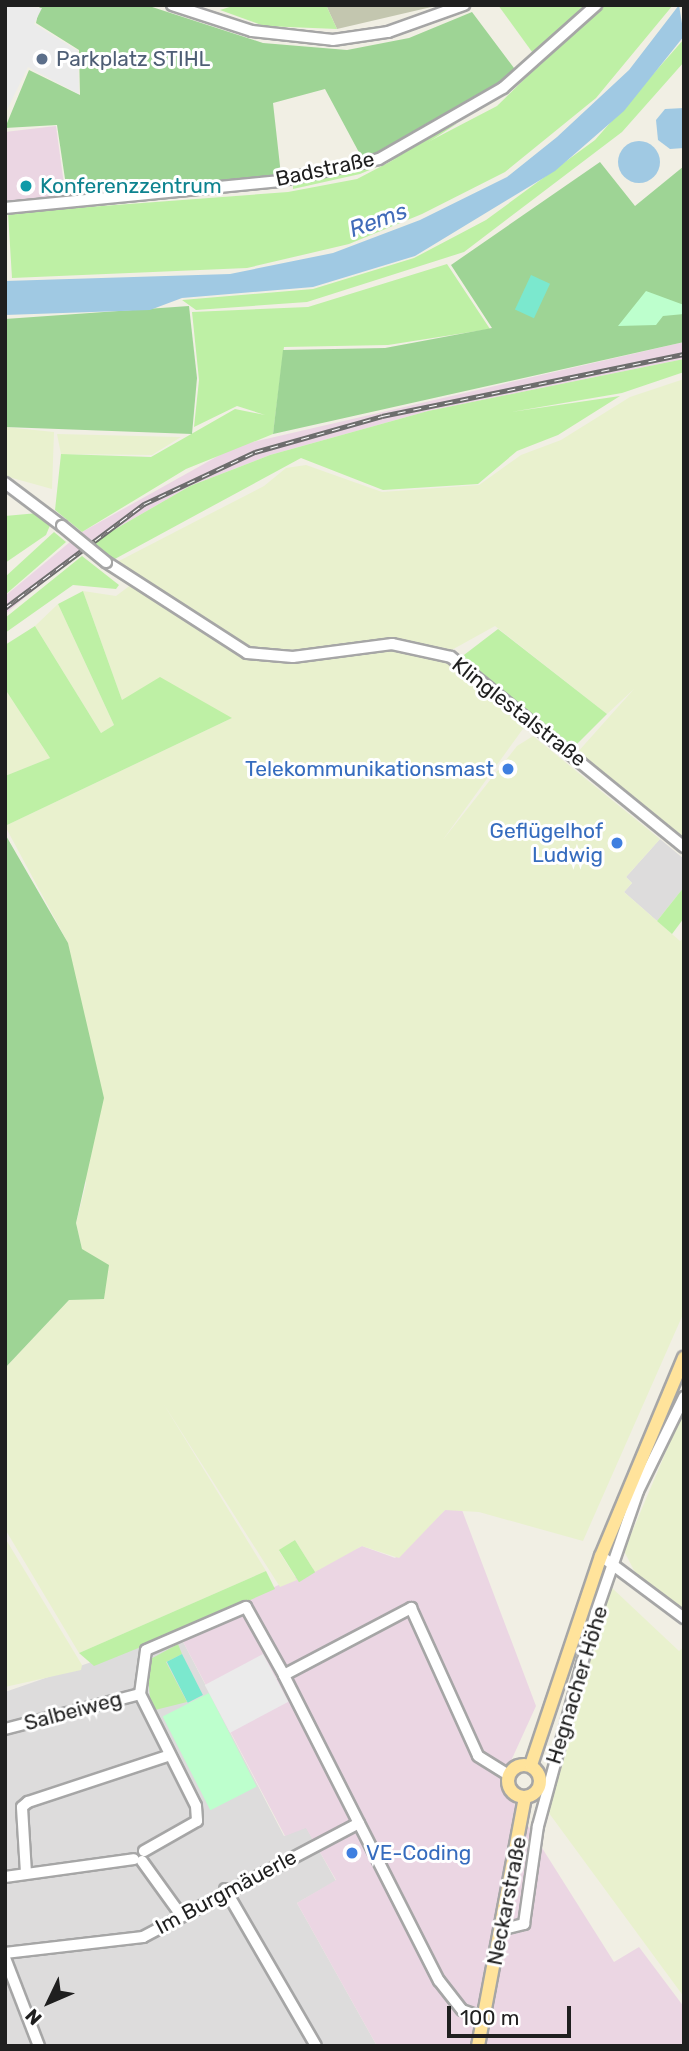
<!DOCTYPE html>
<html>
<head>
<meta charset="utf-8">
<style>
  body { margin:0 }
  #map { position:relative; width:689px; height:2051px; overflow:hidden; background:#f1efe4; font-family:Rubik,sans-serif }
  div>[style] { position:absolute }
  .residential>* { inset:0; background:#dddcdc }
  .industrial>* { inset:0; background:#ebd6e3 }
  .construction>* { inset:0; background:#c3c6af }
  .farmland>* { inset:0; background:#e9f1ce }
  .grass>* { inset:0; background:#bef0a5; transform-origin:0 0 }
  .forest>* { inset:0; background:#9ed495 }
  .park>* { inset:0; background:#bdffcd; transform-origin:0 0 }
  .pitch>* { inset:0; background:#7be8ce; transform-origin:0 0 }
  .parking>* { inset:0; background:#ebebeb; transform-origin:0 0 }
  .water>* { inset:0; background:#a0c9e3 }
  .round { border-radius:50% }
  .roads { filter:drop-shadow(2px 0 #a6a6a6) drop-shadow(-2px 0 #a6a6a6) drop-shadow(0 2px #a6a6a6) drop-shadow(0 -2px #a6a6a6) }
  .minor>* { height:10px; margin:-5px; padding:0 5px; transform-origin:5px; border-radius:5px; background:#fff }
  .major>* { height:12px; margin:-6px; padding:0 6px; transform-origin:6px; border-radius:6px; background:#ffe39b }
  .major>.ring { margin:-6px; padding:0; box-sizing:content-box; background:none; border:12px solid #ffe39b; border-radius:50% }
  .rail>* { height:5px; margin-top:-2.5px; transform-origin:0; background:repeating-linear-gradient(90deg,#fff 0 8px,#6d6d6d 0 16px); box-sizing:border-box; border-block:2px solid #6d6d6d }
  .bridges { filter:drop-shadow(2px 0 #a6a6a6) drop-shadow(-2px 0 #a6a6a6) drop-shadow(0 2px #a6a6a6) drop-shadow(0 -2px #a6a6a6) }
  .minor-bridge>* { height:10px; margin:-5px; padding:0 5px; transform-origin:5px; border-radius:5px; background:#fff }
  .dots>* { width:19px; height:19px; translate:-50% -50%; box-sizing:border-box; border:4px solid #fff; border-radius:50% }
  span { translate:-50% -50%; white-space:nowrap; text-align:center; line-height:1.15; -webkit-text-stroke:6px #fff; paint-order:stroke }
  .service-label { font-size:21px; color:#4e5e75 }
  .left { translate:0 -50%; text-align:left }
  .street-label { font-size:21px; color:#1f1f1f }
  .culture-label { font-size:21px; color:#0d838f }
  .shop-label { font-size:21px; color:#366cbe }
  .right { translate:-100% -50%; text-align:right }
  .water-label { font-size:23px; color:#416bb9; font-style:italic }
  .frame { position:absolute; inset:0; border:7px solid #1f1f1f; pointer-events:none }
  .north { position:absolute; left:14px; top:1967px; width:70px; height:70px; -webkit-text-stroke:5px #fff; paint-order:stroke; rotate:226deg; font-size:19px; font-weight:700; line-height:28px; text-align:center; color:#1f1f1f }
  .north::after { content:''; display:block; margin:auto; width:24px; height:32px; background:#1f1f1f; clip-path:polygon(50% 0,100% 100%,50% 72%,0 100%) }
  .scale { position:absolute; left:447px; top:2006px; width:124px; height:32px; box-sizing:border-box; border:4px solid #1f1f1f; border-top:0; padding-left:9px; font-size:21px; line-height:24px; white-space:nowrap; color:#1f1f1f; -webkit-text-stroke:5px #fff; paint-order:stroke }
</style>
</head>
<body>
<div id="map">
  <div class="residential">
    <div style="clip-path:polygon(660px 839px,684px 859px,684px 887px,657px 921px,624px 892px,632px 883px,626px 877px)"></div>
    <div style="clip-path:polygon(178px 1632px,284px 1836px,306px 1827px,336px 1881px,297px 1903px,377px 2046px,5px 2046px,5px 1692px)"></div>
  </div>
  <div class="industrial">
    <div style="clip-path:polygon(56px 126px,66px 199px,5px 203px,5px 132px)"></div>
    <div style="clip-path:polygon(684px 342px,684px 359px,428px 411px,270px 455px,190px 486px,93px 542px,5px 614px,5px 596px,82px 532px,236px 446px)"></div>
    <div style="clip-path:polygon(445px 1510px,462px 1510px,536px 1706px,501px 1783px,614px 1962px,639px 1947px,684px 2007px,684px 2046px,377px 2046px,297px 1903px,336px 1880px,306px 1828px,285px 1836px,178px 1632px,362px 1546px,395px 1558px)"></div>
  </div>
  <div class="construction">
    <div style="clip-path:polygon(326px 5px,440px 5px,337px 29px)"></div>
  </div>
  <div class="farmland">
    <div style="clip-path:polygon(684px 379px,684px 845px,576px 754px,634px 689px,607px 714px,495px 626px,448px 652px,413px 641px,259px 652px,115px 563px,264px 486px,286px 468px,306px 465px,382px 492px,479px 485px,521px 455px,561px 440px,630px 397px)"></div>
    <div style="clip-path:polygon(5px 427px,54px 432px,52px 489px,5px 476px)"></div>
    <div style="clip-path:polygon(57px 434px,181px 437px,152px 455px,61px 454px)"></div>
    <div style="clip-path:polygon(132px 584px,253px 659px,287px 662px,407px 649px,445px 658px,523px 719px,525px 726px,442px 841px,517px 746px,533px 736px,660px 839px,626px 877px,632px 883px,624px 892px,680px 941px,684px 938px,684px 1312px,583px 1541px,479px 1512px,445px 1510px,399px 1558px,362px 1546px,315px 1572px,295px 1540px,279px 1551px,297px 1580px,280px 1587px,163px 1403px,266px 1571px,79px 1653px,5px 1529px,5px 1368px,69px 1300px,82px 1249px,76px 1223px,86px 1184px,68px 943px,5px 826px,232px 718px,122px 700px,83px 591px,116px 596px)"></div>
    <div style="clip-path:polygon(58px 604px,114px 725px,101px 733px,35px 626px)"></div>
    <div style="clip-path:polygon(5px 689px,50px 758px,5px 776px)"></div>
    <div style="clip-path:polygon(684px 1409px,684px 1614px,638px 1578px,624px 1551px)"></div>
    <div style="clip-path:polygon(5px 1538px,82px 1665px,81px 1670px,5px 1687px)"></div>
    <div style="clip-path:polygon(611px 1587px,679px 1651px,684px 1647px,684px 1997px,546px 1809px)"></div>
  </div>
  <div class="grass">
    <div style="clip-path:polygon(236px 5px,326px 5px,337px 29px,264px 26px,220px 10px)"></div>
    <div style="clip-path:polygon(498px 5px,588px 5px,535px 56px)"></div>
    <div style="clip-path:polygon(600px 5px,673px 5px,596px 98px,505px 172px,422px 214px,349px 244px,247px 268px,12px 278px,8px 213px,288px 192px,357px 179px,497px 106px)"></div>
    <div style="clip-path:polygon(684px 39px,684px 62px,622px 132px,464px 252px,307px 302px,196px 310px,182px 300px,313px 289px,414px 258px,486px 220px,595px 140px)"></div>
    <div style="clip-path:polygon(458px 123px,415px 151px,360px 174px,293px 189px,293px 183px,370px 166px)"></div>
    <div style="clip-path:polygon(447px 264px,490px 329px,388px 345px,284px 347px,273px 434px,186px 469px,82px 532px,55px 510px,61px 454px,151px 457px,235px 409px,265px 415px,237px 406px,194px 427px,199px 380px,192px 312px,308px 307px)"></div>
    <div style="clip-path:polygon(684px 359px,684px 372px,622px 393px,511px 412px,620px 396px,558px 435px,517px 451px,478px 484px,383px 490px,301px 458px,113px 560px,93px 542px,190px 486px,270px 455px,428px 411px)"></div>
    <div style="clip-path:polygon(38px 513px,51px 523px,46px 535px,5px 563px,5px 516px)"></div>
    <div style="clip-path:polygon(54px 532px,66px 542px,5px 595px,5px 577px)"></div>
    <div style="clip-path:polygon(82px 556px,119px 585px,116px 589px,73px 585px,5px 633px,5px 618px)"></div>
    <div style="clip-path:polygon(83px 591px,122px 700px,160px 677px,232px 718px,5px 826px,5px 776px,50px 758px,5px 689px,5px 645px,35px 626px,101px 733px,114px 725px,58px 604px)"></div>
    <div style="clip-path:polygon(498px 629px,607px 714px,573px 748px,460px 658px)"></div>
    <div style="clip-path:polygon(684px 887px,684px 918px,672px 934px,657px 921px)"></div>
    <div style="left:295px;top:1540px;width:38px;height:19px;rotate:58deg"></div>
    <div style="clip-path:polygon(266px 1571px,275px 1589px,178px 1632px,94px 1666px,79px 1653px)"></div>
    <div style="clip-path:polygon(178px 1644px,182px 1654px,166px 1662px,187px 1702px,151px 1711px,147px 1661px)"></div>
  </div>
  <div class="forest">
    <div style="clip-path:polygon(40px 5px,146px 5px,263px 43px,347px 50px,409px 38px,472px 12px,517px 72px,416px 139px,362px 158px,325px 89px,273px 103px,281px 175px,68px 199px,57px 125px,5px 128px,29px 70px,80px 95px,79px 50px,36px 23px)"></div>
    <div style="clip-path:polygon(600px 162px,635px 206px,684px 166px,684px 342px,273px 434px,283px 350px,385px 348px,492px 328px,451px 265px)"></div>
    <div style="clip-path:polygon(189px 306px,197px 378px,192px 434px,5px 427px,5px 319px)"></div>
    <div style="clip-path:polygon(5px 834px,68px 943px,104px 1098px,76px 1223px,82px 1249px,109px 1265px,104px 1299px,69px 1300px,5px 1368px)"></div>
  </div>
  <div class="park">
    <div style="clip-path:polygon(646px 291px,684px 305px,684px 314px,663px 316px,656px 325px,618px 326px)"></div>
    <div style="left:209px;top:1693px;width:105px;height:52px;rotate:63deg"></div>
  </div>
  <div class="pitch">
    <div style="left:531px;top:275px;width:21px;height:38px;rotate:25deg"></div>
    <div style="left:182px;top:1654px;width:46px;height:17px;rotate:63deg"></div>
  </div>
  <div class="parking">
    <div style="clip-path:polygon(5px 5px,42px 8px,34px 24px,78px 51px,79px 94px,28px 67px,5px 114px)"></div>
    <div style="left:263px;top:1654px;width:54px;height:66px;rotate:62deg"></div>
  </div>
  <div class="water">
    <div style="clip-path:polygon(679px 5px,684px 36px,624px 111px,555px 171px,415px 256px,313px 287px,182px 298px,150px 310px,5px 315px,5px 281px,230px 274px,333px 253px,420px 220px,507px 177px,557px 137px,629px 70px)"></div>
    <div style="clip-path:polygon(684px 108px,684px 148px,670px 149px,658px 140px,656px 120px,665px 109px)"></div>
    <div class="round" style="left:618px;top:141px;width:42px;height:42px"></div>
  </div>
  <div class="roads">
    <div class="minor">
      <div style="left:172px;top:5px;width:84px;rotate:18deg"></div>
      <div style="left:252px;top:31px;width:81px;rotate:6.3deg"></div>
      <div style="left:333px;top:40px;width:56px;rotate:-8.3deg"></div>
      <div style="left:388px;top:32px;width:81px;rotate:-19.6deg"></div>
      <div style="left:5px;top:208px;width:274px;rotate:-5.6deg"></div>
      <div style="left:278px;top:181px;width:103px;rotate:-12.3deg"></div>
      <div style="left:379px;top:159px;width:143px;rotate:-29.8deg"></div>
      <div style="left:503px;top:88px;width:125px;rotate:-41.7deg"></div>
      <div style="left:5px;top:483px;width:71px;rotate:37deg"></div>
      <div style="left:106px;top:562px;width:168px;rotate:32.8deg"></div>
      <div style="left:247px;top:653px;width:46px;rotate:5deg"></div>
      <div style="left:293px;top:657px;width:100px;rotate:-7.5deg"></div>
      <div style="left:392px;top:644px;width:60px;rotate:12.4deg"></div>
      <div style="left:451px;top:657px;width:301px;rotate:39.2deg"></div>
      <div style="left:601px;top:1556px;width:104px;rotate:36.8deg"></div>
      <div style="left:140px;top:1694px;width:44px;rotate:-82.2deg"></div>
      <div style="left:146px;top:1650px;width:109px;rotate:-23.3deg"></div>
      <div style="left:246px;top:1607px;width:78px;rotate:60.8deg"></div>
      <div style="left:140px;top:1694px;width:125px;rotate:63.4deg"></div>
      <div style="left:196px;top:1806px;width:15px;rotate:86deg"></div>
      <div style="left:197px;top:1821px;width:61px;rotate:150.5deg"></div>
      <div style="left:5px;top:1729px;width:139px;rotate:-14.5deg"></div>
      <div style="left:142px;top:1861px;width:67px;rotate:54.2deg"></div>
      <div style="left:26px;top:1873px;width:66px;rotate:-93.5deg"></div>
      <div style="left:22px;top:1807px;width:8px;rotate:-40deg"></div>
      <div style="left:28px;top:1802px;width:146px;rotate:-18.3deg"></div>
      <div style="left:5px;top:1877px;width:130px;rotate:-7.9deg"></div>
      <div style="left:225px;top:1889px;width:181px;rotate:59.9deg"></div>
      <div style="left:504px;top:1929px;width:21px;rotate:-14deg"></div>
      <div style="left:524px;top:1924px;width:99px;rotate:-81.9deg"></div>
      <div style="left:538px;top:1826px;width:221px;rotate:-74.8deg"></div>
      <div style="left:596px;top:1613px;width:129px;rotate:-71deg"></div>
      <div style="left:638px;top:1491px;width:105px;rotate:-63.9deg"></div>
      <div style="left:5px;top:1953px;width:139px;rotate:-6.6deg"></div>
      <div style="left:143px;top:1937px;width:244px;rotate:-27.8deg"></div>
      <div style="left:5px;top:1958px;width:94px;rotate:68.9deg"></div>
      <div style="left:484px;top:2018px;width:23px;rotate:-160deg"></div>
      <div style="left:462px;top:2010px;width:37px;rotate:-128deg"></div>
      <div style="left:439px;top:1981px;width:343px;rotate:-116.9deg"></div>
      <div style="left:284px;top:1675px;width:144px;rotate:-27.8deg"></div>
      <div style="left:411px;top:1608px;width:162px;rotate:65.6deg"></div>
      <div style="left:478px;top:1756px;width:36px;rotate:32deg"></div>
    </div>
    <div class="major">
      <div class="ring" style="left:508px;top:1765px;width:20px;height:20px"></div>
      <div style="left:531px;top:1765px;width:220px;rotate:-71.5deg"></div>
      <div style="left:601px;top:1556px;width:215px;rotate:-67.3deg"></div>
      <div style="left:478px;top:2046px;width:253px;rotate:-79.3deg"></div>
    </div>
  </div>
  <div class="rail">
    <div style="left:5px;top:608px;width:174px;rotate:-36.8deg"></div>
    <div style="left:144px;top:504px;width:123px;rotate:-25.1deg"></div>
    <div style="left:255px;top:452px;width:132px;rotate:-15.8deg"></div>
    <div style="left:382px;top:416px;width:308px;rotate:-11.6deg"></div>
  </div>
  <div class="bridges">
    <div class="minor-bridge">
      <div style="left:62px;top:526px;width:57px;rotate:39.3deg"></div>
    </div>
  </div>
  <div class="dots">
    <div style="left:42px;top:59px;background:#5c6f8a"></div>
    <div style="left:26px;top:186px;background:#0f9aa8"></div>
    <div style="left:508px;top:769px;background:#3f7fe0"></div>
    <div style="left:617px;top:843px;background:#3f7fe0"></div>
    <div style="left:352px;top:1853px;background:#3f7fe0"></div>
  </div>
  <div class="service-label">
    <span class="left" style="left:56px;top:59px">Parkplatz STIHL</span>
  </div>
  <div class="street-label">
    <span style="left:325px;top:169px;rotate:-12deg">Badstraße</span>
    <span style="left:519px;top:712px;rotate:38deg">Klinglestalstraße</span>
    <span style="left:577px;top:1685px;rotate:-73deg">Hegnacher Höhe</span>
    <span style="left:73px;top:1711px;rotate:-15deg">Salbeiweg</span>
    <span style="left:226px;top:1892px;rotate:-28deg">Im Burgmäuerle</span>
    <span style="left:507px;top:1901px;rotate:-79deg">Neckarstraße</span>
  </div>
  <div class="culture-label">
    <span class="left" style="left:40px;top:186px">Konferenzzentrum</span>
  </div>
  <div class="shop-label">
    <span class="right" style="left:494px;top:769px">Telekommunikationsmast</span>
    <span class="right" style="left:603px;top:843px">Geflügelhof<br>Ludwig</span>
    <span class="left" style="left:366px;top:1853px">VE-Coding</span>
  </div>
  <div class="water-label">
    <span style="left:378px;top:220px;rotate:-20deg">Rems</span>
  </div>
  <div class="frame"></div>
  <div class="north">N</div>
  <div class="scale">100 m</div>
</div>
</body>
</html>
